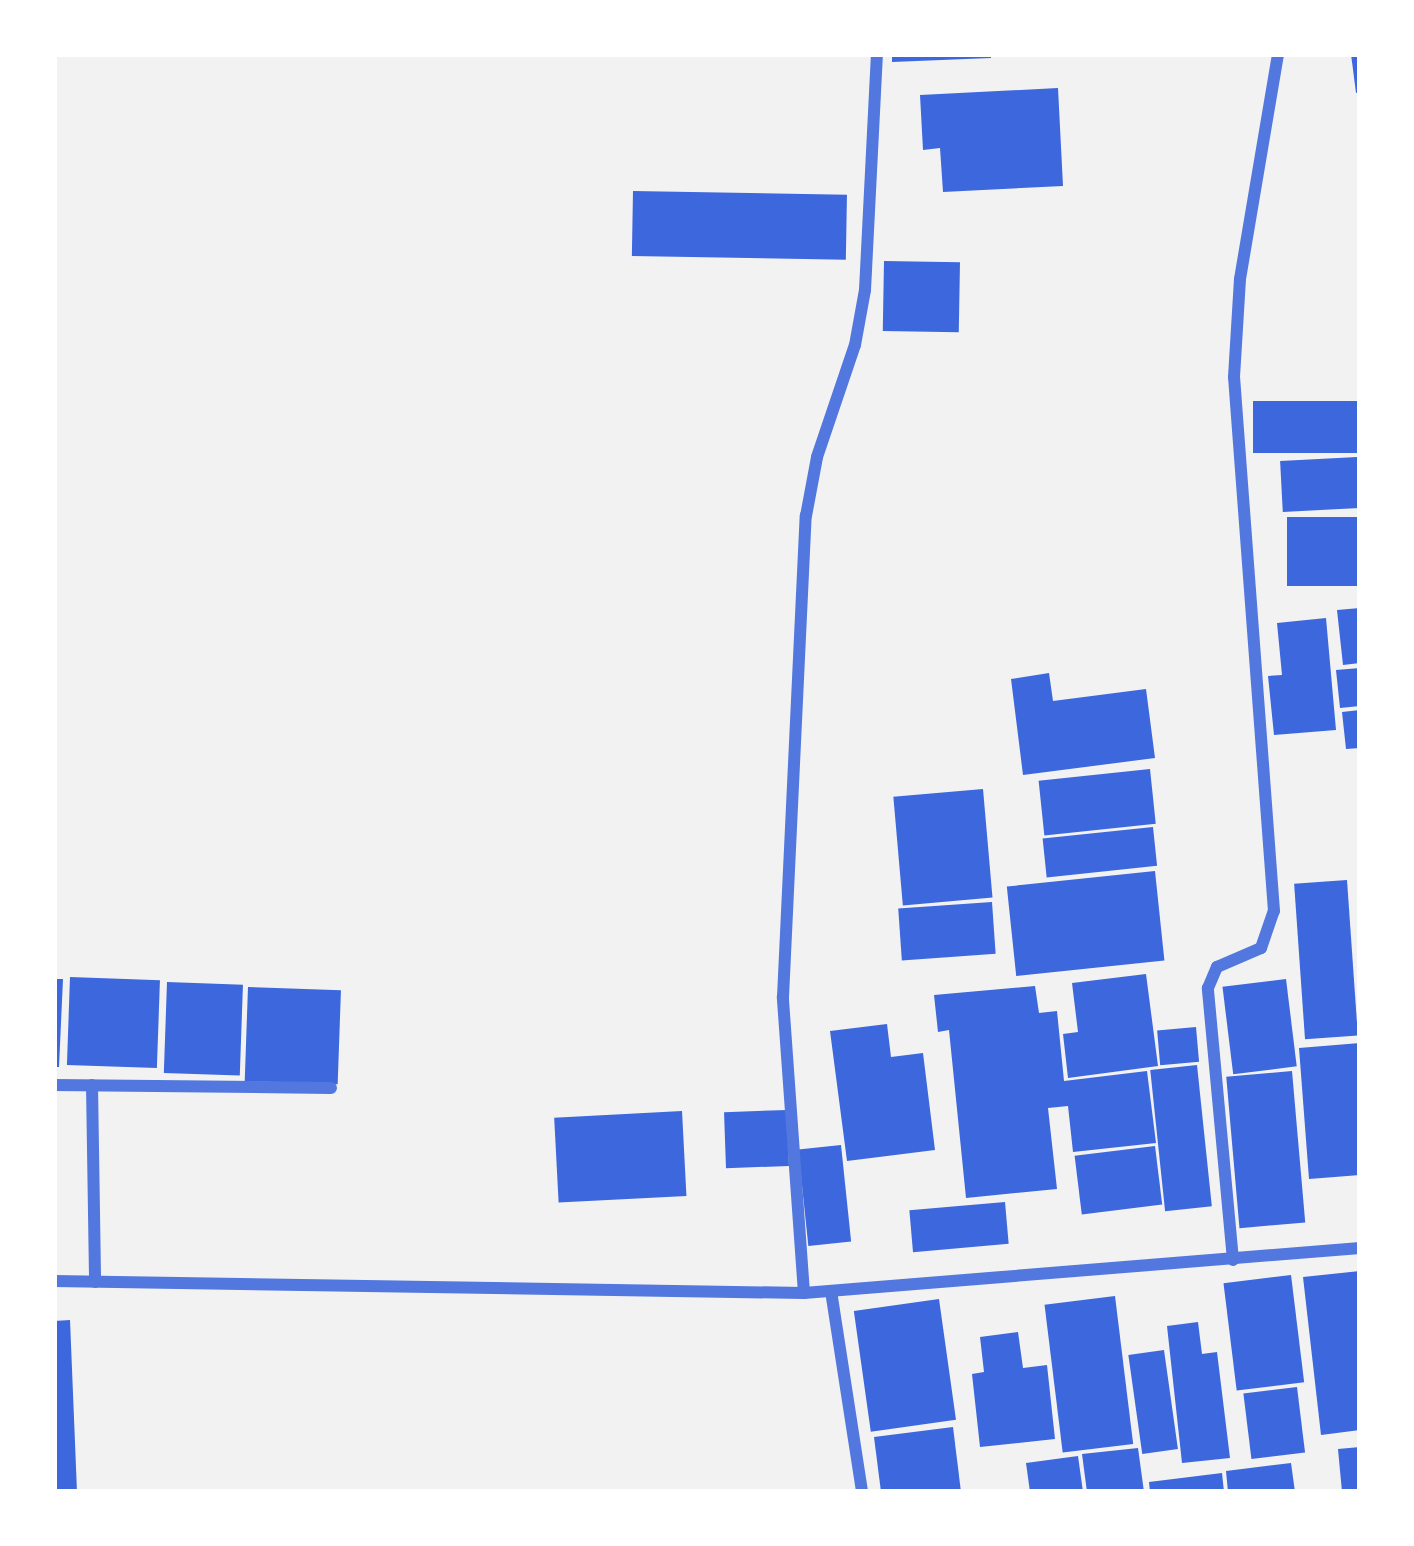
<!DOCTYPE html>
<html>
<head>
<meta charset="utf-8">
<style>
  body { margin:0 }
  #map { position:relative; width:1414px; height:1546px; overflow:hidden; background:#f2f2f2; font-family:"PT Sans",sans-serif }
  div>[style] { position:absolute }
  .building>* { inset:0; background:#3d67dc; transform-origin:0 0 }
  .minor>* { height:12px; margin:-6px; padding:0 6px; transform-origin:6px; border-radius:6px; background:#5277de }
  span { translate:-50% -50%; white-space:nowrap; text-align:center; line-height:1.15; -webkit-text-stroke:9px #fff; paint-order:stroke }
  .frame { position:absolute; inset:0; border:57px solid #fff; pointer-events:none }
</style>
</head>
<body>
<div id="map">
  <div class="building">
    <div style="clip-path:polygon(892px 54px,991px 54px,991px 58px,892px 62px)"></div>
    <div style="clip-path:polygon(1351px 54px,1360px 54px,1360px 92px,1356px 93px)"></div>
    <div style="clip-path:polygon(1058px 88px,1063px 186px,943px 192px,940px 148px,923px 150px,920px 95px)"></div>
    <div style="left:633px;top:191px;width:214px;height:65px;rotate:1deg"></div>
    <div style="left:884px;top:261px;width:76px;height:70px;rotate:1deg"></div>
    <div style="left:1360px;top:401px;width:52px;height:107px;rotate:90deg"></div>
    <div style="left:1357px;top:457px;width:51px;height:77px;rotate:87deg"></div>
    <div style="left:1360px;top:517px;width:69px;height:73px;rotate:90deg"></div>
    <div style="clip-path:polygon(1360px 608px,1360px 663px,1343px 665px,1337px 610px)"></div>
    <div style="clip-path:polygon(1326px 618px,1336px 730px,1274px 735px,1268px 676px,1282px 675px,1277px 623px)"></div>
    <div style="clip-path:polygon(1360px 668px,1360px 706px,1340px 708px,1336px 670px)"></div>
    <div style="clip-path:polygon(1049px 673px,1053px 701px,1146px 689px,1155px 758px,1023px 775px,1011px 679px)"></div>
    <div style="clip-path:polygon(1360px 710px,1360px 748px,1346px 749px,1342px 712px)"></div>
    <div style="left:1150px;top:769px;width:55px;height:112px;rotate:84deg"></div>
    <div style="left:983px;top:789px;width:109px;height:90px;rotate:85deg"></div>
    <div style="left:1153px;top:827px;width:39px;height:111px;rotate:84deg"></div>
    <div style="left:1155px;top:871px;width:90px;height:149px;rotate:84deg"></div>
    <div style="left:1347px;top:880px;width:156px;height:53px;rotate:86deg"></div>
    <div style="left:992px;top:902px;width:52px;height:94px;rotate:86deg"></div>
    <div style="clip-path:polygon(1146px 974px,1158px 1066px,1068px 1078px,1063px 1034px,1078px 1032px,1072px 983px)"></div>
    <div style="left:70px;top:977px;width:90px;height:88px;rotate:2deg"></div>
    <div style="clip-path:polygon(54px 979px,63px 979px,59px 1067px,54px 1067px)"></div>
    <div style="left:1286px;top:979px;width:88px;height:64px;rotate:83deg"></div>
    <div style="left:167px;top:982px;width:76px;height:91px;rotate:2deg"></div>
    <div style="clip-path:polygon(1035px 986px,1039px 1013px,1057px 1011px,1064px 1081px,1147px 1071px,1156px 1143px,1073px 1152px,1068px 1106px,1048px 1108px,1057px 1189px,966px 1198px,949px 1030px,938px 1032px,934px 995px)"></div>
    <div style="left:248px;top:987px;width:93px;height:94px;rotate:2deg"></div>
    <div style="clip-path:polygon(887px 1024px,891px 1057px,923px 1053px,935px 1150px,847px 1161px,830px 1031px)"></div>
    <div style="left:1196px;top:1027px;width:35px;height:39px;rotate:85deg"></div>
    <div style="clip-path:polygon(1360px 1043px,1360px 1175px,1309px 1179px,1299px 1048px)"></div>
    <div style="left:1197px;top:1065px;width:142px;height:47px;rotate:84deg"></div>
    <div style="left:1292px;top:1071px;width:152px;height:66px;rotate:85deg"></div>
    <div style="left:787px;top:1110px;width:56px;height:63px;rotate:88deg"></div>
    <div style="left:682px;top:1111px;width:85px;height:128px;rotate:87deg"></div>
    <div style="left:841px;top:1145px;width:97px;height:43px;rotate:84deg"></div>
    <div style="left:1155px;top:1146px;width:59px;height:81px;rotate:83deg"></div>
    <div style="left:1005px;top:1202px;width:42px;height:96px;rotate:85deg"></div>
    <div style="clip-path:polygon(1360px 1271px,1360px 1430px,1321px 1435px,1303px 1277px)"></div>
    <div style="left:1291px;top:1275px;width:108px;height:68px;rotate:83deg"></div>
    <div style="left:1115px;top:1296px;width:149px;height:71px;rotate:83deg"></div>
    <div style="left:939px;top:1299px;width:122px;height:86px;rotate:82deg"></div>
    <div style="clip-path:polygon(70px 1320px,77px 1492px,54px 1492px,54px 1321px)"></div>
    <div style="clip-path:polygon(1198px 1322px,1202px 1354px,1217px 1352px,1230px 1458px,1182px 1463px,1167px 1326px)"></div>
    <div style="clip-path:polygon(1018px 1332px,1023px 1368px,1047px 1365px,1055px 1439px,980px 1447px,972px 1374px,984px 1372px,980px 1337px)"></div>
    <div style="left:1164px;top:1350px;width:100px;height:36px;rotate:82deg"></div>
    <div style="left:1297px;top:1387px;width:66px;height:54px;rotate:83deg"></div>
    <div style="clip-path:polygon(953px 1427px,961px 1492px,881px 1492px,874px 1437px)"></div>
    <div style="clip-path:polygon(1360px 1447px,1360px 1492px,1342px 1492px,1338px 1449px)"></div>
    <div style="clip-path:polygon(1138px 1448px,1144px 1492px,1087px 1492px,1082px 1454px)"></div>
    <div style="clip-path:polygon(1078px 1456px,1083px 1492px,1030px 1492px,1026px 1463px)"></div>
    <div style="clip-path:polygon(1291px 1463px,1295px 1492px,1228px 1492px,1226px 1471px)"></div>
    <div style="clip-path:polygon(1222px 1473px,1224px 1492px,1150px 1492px,1149px 1482px)"></div>
  </div>
  <div class="minor">
    <div style="left:54px;top:1085px;width:277px;rotate:0.6deg"></div>
    <div style="left:92px;top:1085px;width:197px;rotate:89.1deg"></div>
    <div style="left:1233px;top:1260px;width:273px;rotate:-95.3deg"></div>
    <div style="left:1208px;top:988px;width:23px;rotate:-67deg"></div>
    <div style="left:1217px;top:967px;width:48px;rotate:-23.4deg"></div>
    <div style="left:1261px;top:948px;width:39px;rotate:-71deg"></div>
    <div style="left:1274px;top:911px;width:535px;rotate:-94.28deg"></div>
    <div style="left:1234px;top:377px;width:98px;rotate:-86.5deg"></div>
    <div style="left:1240px;top:279px;width:228px;rotate:-80.4deg"></div>
    <div style="left:54px;top:1281px;width:750px;rotate:0.92deg"></div>
    <div style="left:804px;top:1293px;width:558px;rotate:-4.63deg"></div>
    <div style="left:831px;top:1291px;width:203px;rotate:81.2deg"></div>
    <div style="left:804px;top:1293px;width:297px;rotate:-94.1deg"></div>
    <div style="left:783px;top:997px;width:482px;rotate:-87.3deg"></div>
    <div style="left:806px;top:516px;width:60px;rotate:-79.4deg"></div>
    <div style="left:817px;top:457px;width:118px;rotate:-71.3deg"></div>
    <div style="left:855px;top:345px;width:56px;rotate:-79.7deg"></div>
    <div style="left:865px;top:290px;width:236px;rotate:-87.1deg"></div>
  </div>
  <div class="frame"></div>
</div>
</body>
</html>
